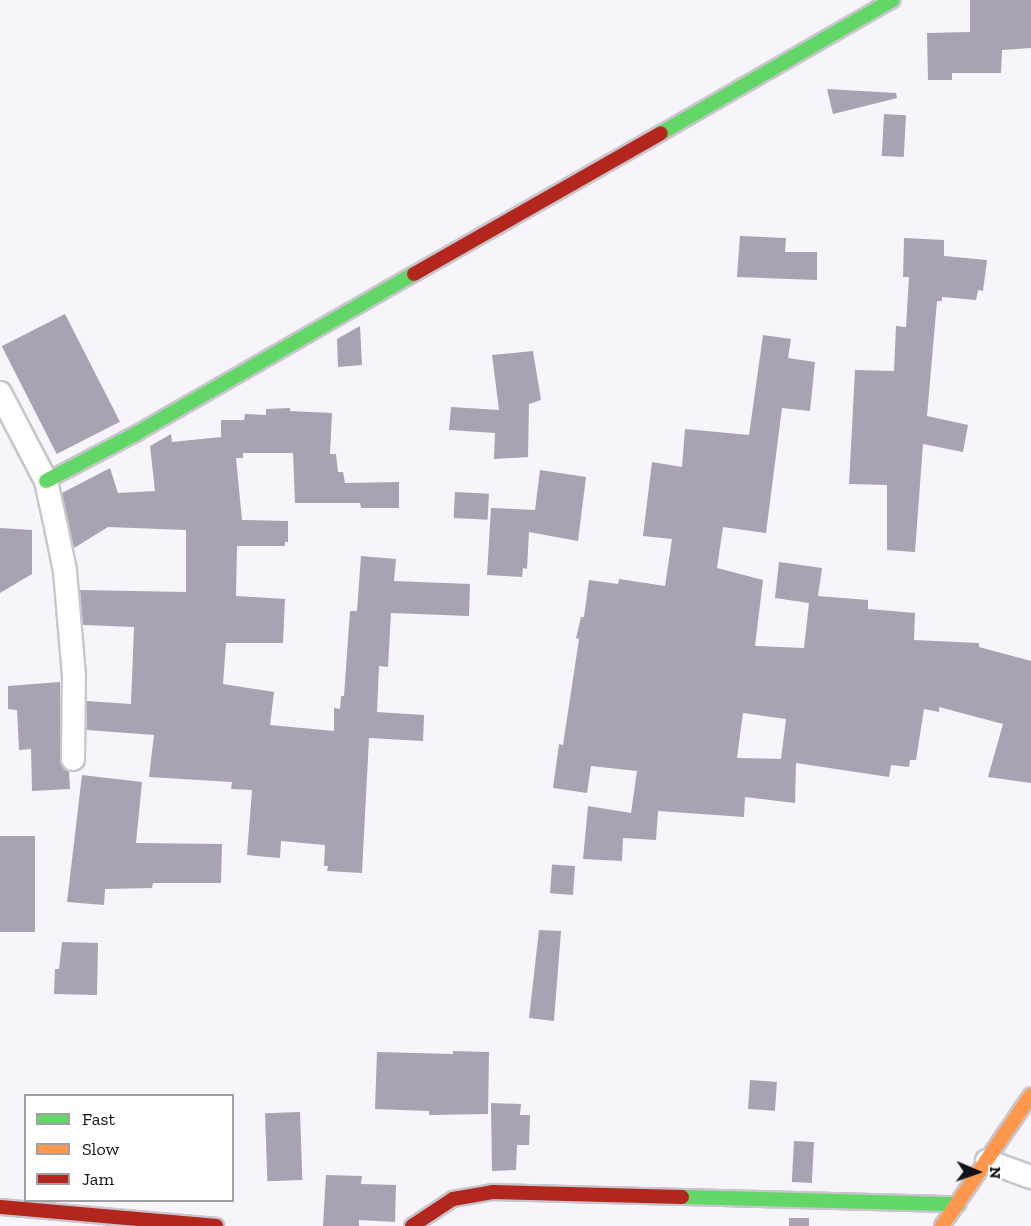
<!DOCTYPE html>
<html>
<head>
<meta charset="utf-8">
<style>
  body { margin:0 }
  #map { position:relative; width:1031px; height:1226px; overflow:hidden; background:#f7f5fb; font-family:"Zilla Slab",serif }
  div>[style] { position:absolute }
  .building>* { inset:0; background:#a8a2b3; transform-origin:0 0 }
  .roads { filter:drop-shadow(2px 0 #c8c6cc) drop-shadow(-2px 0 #c8c6cc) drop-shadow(0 2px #c8c6cc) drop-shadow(0 -2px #c8c6cc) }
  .street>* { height:22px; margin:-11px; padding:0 11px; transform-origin:11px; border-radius:11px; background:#fefefe }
  .fast>* { height:14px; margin:-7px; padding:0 7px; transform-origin:7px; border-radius:7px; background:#63d668 }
  .slow>* { height:14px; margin:-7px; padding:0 7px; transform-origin:7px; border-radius:7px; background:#ff974d }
  .jam>* { height:14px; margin:-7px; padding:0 7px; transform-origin:7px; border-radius:7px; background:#b3261e }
  span { translate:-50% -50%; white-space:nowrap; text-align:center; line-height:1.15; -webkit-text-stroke:6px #fff; paint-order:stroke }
  .legend { position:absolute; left:24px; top:1094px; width:210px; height:108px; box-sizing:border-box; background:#fff; border:2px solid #a1a0a2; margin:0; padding:8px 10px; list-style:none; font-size:18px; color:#131117 }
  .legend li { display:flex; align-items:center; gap:12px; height:30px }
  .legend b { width:30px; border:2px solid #a1a0a2 }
  .north { position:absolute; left:947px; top:1142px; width:60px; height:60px; -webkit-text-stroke:4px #fff; paint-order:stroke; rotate:92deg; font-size:16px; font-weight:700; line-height:24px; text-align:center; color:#131117 }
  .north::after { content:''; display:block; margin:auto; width:21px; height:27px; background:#131117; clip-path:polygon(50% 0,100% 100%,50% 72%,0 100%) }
</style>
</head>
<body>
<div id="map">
  <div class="building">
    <div style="clip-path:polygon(970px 0,1031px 0,1031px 48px,1002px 50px,1001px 73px,952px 73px,952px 80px,928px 80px,927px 33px,970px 32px)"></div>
    <div style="clip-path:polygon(827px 89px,896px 93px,897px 98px,833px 114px)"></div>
    <div style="left:884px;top:114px;width:22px;height:42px;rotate:3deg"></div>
    <div style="clip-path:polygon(740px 236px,786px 238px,785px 252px,817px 252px,817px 280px,737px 277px)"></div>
    <div style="clip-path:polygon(904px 238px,944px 240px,944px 256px,987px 260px,983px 291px,978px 290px,976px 300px,942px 297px,942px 301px,937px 301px,927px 416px,968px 425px,963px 452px,923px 444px,915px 552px,887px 550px,887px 485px,849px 484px,855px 370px,894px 371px,896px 326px,906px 327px,909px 277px,903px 277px)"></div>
    <div style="left:65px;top:314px;width:121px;height:71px;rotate:63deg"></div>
    <div style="clip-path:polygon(360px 326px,362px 365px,338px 367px,337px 339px)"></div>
    <div style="clip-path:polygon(evenodd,763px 335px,791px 339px,788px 358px,815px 362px,810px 411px,782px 408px,766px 533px,723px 527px,717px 568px,763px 580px,755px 646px,804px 648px,809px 603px,775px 598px,779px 562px,822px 568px,818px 596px,868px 600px,868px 609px,915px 613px,914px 640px,979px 643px,979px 647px,1031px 661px,1031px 783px,988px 777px,1003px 724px,939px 707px,939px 712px,924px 709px,916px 760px,910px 760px,909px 767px,891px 765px,889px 777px,796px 763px,795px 803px,745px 797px,744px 817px,658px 811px,656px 840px,623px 838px,622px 861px,583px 859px,588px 806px,631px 813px,637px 771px,591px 766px,587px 793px,553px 788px,559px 744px,563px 745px,579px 639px,576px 638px,581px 617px,584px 617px,589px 580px,618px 584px,619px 579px,665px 586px,672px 539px,643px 536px,652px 462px,682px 467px,685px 429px,749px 435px,763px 335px,743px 713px,786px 719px,781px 759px,737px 758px,743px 713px)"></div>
    <div style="clip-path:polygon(533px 351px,541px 400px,529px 404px,528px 457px,494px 459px,495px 433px,449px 430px,451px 407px,499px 410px,492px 355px)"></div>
    <div style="clip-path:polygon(290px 408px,290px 411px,332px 413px,330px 454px,336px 454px,338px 472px,343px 472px,345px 483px,399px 482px,399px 508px,361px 508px,360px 503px,295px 503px,293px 453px,243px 453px,243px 458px,236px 458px,242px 520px,288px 521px,288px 542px,285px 542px,285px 546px,237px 546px,236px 596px,285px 599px,283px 643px,226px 643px,223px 684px,274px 692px,270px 725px,334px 731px,334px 708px,340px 709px,341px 696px,344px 696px,350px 611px,357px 611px,361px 556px,396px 559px,394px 581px,470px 584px,469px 616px,391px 613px,388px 667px,379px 666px,377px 712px,424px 715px,423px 741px,369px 738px,362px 873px,327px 871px,328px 866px,324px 866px,325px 845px,281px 841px,280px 858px,247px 855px,252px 790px,231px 789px,232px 782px,149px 777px,154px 735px,87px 730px,87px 701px,131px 704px,134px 627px,83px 625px,80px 590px,186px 592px,186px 530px,108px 527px,74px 548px,62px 493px,110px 468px,118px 493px,155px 491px,150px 446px,171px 434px,172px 442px,221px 437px,221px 420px,244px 420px,245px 414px,266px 415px,266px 409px)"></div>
    <div style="clip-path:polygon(540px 470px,586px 477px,578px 541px,529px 532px,527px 569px,523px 568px,522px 577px,487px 575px,491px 508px,535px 510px)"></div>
    <div style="left:455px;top:492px;width:34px;height:26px;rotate:3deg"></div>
    <div style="clip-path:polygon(0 528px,32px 530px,32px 574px,0 593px)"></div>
    <div style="clip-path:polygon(60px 682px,60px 759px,62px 766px,69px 771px,70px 789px,32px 791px,31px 749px,19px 750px,17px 710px,8px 709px,8px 686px)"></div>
    <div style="clip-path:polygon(82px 775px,142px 782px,136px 843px,222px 844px,221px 883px,153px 883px,152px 888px,105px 889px,104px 905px,67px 902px)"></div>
    <div style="left:0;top:836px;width:35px;height:96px"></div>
    <div style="left:575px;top:866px;width:29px;height:23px;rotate:94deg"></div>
    <div style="clip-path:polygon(539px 930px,561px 931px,554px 1021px,529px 1018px)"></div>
    <div style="clip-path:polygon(62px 942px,98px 943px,97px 995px,54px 994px,55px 969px,59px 969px)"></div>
    <div style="clip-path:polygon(453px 1051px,489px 1052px,488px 1114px,429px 1115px,429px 1111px,375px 1109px,377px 1052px,453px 1054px)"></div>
    <div style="left:750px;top:1080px;width:27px;height:29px;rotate:4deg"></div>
    <div style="clip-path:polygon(491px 1103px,521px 1104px,520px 1115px,530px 1115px,529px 1145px,517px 1145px,516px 1170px,492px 1171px)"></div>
    <div style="left:300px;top:1112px;width:68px;height:35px;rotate:88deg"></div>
    <div style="left:794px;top:1141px;width:20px;height:41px;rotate:3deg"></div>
    <div style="clip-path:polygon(326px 1175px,362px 1176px,361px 1184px,396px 1185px,395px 1222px,359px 1220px,359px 1226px,323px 1226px)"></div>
    <div style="left:789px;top:1218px;width:20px;height:8px"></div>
  </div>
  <div class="roads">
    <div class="street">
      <div style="left:0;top:393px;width:99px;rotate:62.4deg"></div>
      <div style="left:46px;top:481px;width:47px;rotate:77.7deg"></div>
      <div style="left:56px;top:527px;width:45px;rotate:78.4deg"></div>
      <div style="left:65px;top:571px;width:104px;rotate:85.1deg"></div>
      <div style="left:74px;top:675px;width:84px;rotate:90.7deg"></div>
      <div style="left:987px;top:1161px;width:47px;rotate:20deg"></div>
    </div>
    <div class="fast">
      <div style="left:661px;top:133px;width:267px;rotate:-29.9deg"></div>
      <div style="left:46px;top:481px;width:103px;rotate:-27.8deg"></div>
      <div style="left:137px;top:433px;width:319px;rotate:-29.9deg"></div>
      <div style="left:682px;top:1197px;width:276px;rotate:1.5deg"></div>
    </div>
    <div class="slow">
      <div style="left:942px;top:1226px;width:158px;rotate:-55.8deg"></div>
    </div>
    <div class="jam">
      <div style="left:414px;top:274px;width:284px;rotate:-29.7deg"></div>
      <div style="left:0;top:1207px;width:217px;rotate:5deg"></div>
      <div style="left:412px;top:1226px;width:49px;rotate:-33.4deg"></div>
      <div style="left:453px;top:1199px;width:40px;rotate:-10deg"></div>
      <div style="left:492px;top:1192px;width:190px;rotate:1.5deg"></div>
    </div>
  </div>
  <ul class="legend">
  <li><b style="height:8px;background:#63d668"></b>Fast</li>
  <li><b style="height:8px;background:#ff974d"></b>Slow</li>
  <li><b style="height:8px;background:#b3261e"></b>Jam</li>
  </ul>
  <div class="north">N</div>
</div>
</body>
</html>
